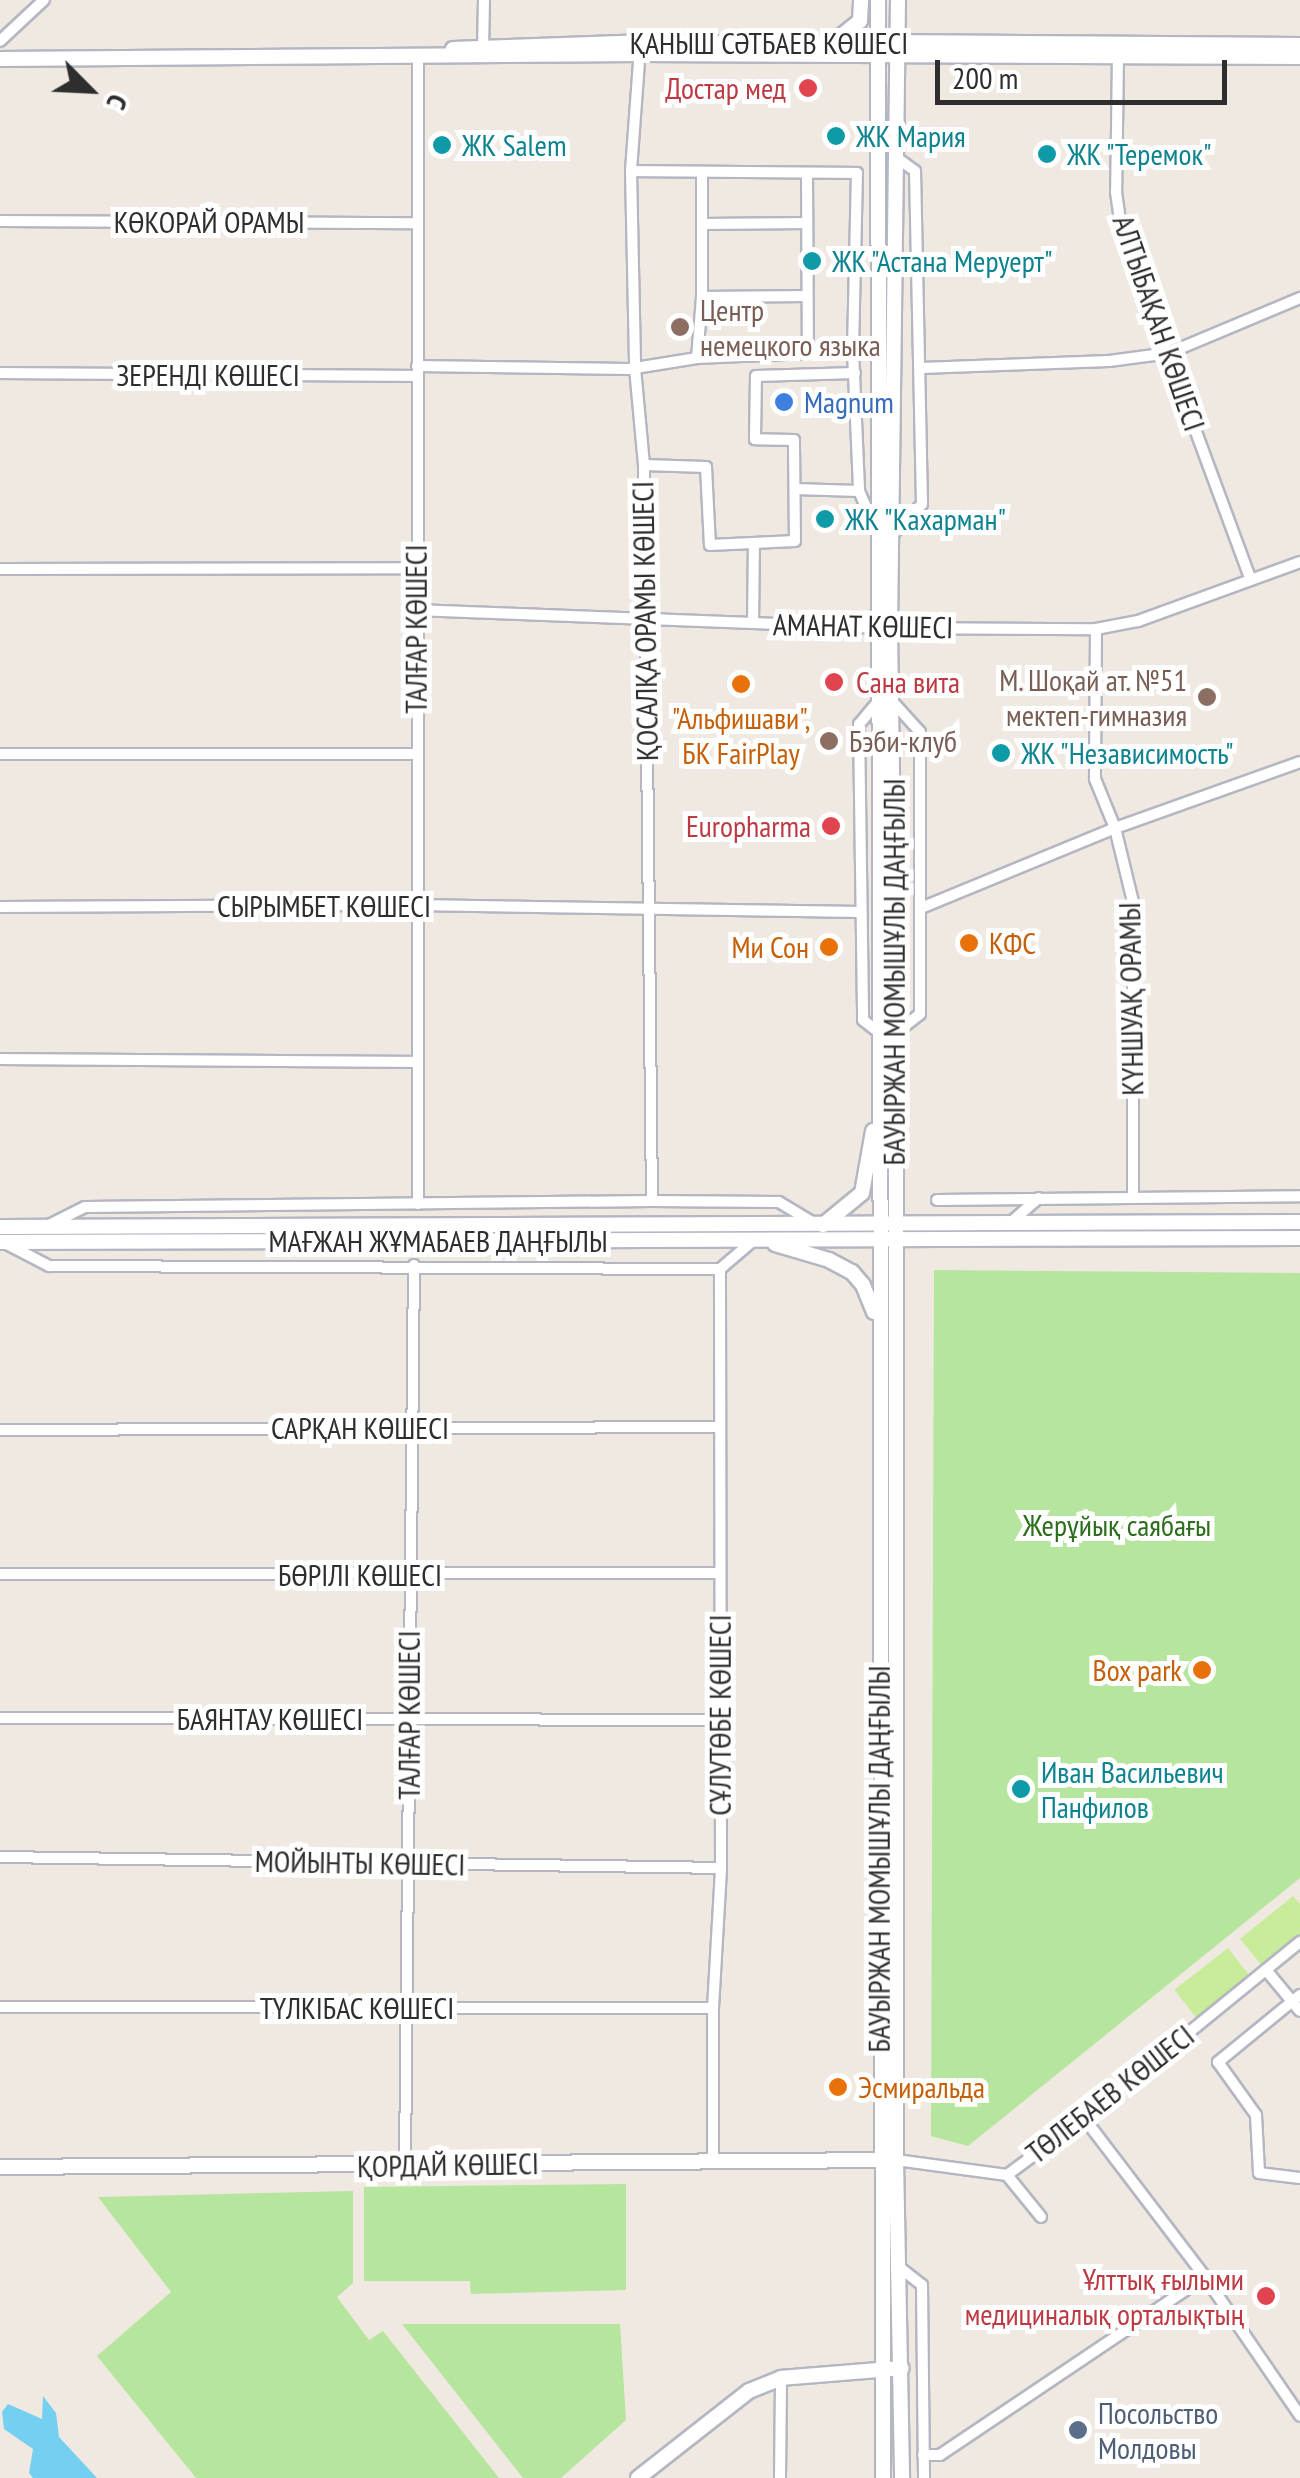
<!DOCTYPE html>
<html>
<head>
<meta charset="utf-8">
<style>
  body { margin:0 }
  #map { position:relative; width:1300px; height:2478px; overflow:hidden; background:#efe9e1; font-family:"PT Sans Narrow",sans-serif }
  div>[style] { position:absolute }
  .green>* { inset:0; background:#b6e59e }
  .pitch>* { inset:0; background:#c9ec9a; transform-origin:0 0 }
  .water>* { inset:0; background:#75cff0 }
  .roads { filter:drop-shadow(2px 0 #b4b7c1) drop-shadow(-2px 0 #b4b7c1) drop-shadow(0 2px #b4b7c1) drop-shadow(0 -2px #b4b7c1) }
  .street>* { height:10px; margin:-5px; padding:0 5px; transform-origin:5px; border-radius:5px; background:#fff }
  .secondary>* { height:14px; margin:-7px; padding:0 7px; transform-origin:7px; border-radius:7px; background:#fff }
  .dots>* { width:28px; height:28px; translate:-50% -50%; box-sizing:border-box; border:5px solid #fff; border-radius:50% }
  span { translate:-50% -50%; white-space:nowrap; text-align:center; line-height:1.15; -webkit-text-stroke:10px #fff; paint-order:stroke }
  .street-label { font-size:30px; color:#2e2e2e }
  .health-label { font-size:30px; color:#be3a42 }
  .right { translate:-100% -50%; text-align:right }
  .left { translate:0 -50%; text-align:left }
  .culture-label { font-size:30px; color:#0d838f }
  .education-label { font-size:30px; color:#785e54 }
  .shop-label { font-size:30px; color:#366cbe }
  .food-label { font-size:30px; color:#c56008 }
  .park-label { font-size:30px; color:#2c6e1b }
  .service-label { font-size:30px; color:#4e5e75 }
  .north { position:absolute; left:40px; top:40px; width:100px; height:100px; -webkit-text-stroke:8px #fff; paint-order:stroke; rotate:114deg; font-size:28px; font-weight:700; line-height:40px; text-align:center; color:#2e2e2e }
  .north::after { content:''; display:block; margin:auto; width:35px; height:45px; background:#2e2e2e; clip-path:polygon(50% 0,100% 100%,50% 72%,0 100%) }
  .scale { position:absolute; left:935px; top:60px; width:292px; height:45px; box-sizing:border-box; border:5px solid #2e2e2e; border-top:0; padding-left:12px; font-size:30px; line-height:35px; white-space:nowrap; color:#2e2e2e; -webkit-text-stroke:8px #fff; paint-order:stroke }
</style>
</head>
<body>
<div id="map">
  <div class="green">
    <div style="clip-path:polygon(934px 1270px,1300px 1273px,1300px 1878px,968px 2146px,931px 2136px)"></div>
    <div style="clip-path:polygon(626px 2184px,626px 2290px,471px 2294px,470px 2281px,364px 2281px,364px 2187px)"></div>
    <div style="clip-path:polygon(353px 2191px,353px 2283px,337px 2297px,369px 2340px,383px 2331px,499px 2478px,196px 2478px,97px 2356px,171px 2292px,98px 2197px)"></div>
    <div style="clip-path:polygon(402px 2324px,620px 2324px,626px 2420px,561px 2478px,523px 2478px)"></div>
  </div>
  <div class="pitch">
    <div style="clip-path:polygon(1293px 1896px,1300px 1904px,1300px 1937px,1263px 1967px,1240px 1939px)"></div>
    <div style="left:1228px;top:1948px;width:37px;height:68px;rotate:52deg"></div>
  </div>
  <div class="water">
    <div style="clip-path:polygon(43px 2396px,56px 2413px,59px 2437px,97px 2478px,33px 2478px,29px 2473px,33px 2449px,4px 2429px,2px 2412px,8px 2404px,42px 2419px)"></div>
  </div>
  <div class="roads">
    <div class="street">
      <div style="left:0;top:41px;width:60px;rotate:-43deg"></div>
      <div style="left:640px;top:48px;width:123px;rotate:94.2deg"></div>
      <div style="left:631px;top:171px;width:197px;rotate:88.8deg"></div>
      <div style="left:635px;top:368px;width:97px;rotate:84.7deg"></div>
      <div style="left:644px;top:465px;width:736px;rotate:89.38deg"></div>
      <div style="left:483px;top:51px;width:51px;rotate:-88.9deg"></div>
      <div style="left:418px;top:55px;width:1149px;rotate:90deg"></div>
      <div style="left:1118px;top:57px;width:135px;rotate:90.8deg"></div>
      <div style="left:1116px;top:192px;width:37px;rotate:82deg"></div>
      <div style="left:1121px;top:229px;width:374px;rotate:69.7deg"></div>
      <div style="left:631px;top:171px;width:226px;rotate:0.5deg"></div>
      <div style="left:857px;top:173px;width:178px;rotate:91.3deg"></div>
      <div style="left:853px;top:351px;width:140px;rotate:87.5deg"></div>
      <div style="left:859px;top:491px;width:43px;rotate:66.4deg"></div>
      <div style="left:807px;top:174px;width:177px;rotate:89.7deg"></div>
      <div style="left:0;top:221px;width:418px;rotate:0.3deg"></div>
      <div style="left:702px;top:224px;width:105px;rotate:-0.5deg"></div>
      <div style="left:702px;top:297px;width:105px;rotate:-0.5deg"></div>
      <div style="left:697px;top:358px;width:61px;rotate:-85.3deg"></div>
      <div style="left:702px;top:297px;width:124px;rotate:-90deg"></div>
      <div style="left:417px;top:366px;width:212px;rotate:0.8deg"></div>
      <div style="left:629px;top:369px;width:69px;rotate:-9.2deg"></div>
      <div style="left:697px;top:358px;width:156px;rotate:-2.6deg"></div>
      <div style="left:920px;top:368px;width:189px;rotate:-2.1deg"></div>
      <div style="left:1109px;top:361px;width:61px;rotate:-7.6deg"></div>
      <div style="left:1169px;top:353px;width:142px;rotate:-22.8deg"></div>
      <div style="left:0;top:373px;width:417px;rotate:0.4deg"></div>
      <div style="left:644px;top:465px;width:62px;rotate:1.8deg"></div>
      <div style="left:706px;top:467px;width:78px;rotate:87.1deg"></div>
      <div style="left:710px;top:545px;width:85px;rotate:-2.7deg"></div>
      <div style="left:795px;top:541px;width:101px;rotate:-90.6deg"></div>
      <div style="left:794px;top:440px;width:39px;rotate:-179deg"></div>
      <div style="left:755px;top:439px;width:63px;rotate:-89.1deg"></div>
      <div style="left:756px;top:376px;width:99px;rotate:-1.7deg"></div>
      <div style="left:795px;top:489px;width:64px;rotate:1.8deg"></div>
      <div style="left:892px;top:535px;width:43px;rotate:-45.9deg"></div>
      <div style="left:922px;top:504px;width:333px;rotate:-91.2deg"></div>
      <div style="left:915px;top:171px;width:22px;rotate:-144deg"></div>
      <div style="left:0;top:569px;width:416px;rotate:-0.1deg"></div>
      <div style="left:415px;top:610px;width:461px;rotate:2.2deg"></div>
      <div style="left:876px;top:628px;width:220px;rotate:0.3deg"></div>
      <div style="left:1096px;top:629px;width:43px;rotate:-10.8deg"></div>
      <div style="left:1138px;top:621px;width:172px;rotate:-20deg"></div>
      <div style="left:753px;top:623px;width:80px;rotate:-89.3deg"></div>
      <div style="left:1096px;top:629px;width:150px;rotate:90.4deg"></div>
      <div style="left:1095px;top:779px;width:53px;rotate:67.8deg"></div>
      <div style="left:1115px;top:828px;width:76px;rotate:76.3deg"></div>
      <div style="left:1133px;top:902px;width:294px;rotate:90deg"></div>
      <div style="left:893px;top:702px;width:40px;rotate:48deg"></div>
      <div style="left:920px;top:732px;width:282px;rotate:90deg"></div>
      <div style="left:920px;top:1014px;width:31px;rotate:142deg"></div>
      <div style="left:876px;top:704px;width:26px;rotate:130deg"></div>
      <div style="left:859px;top:724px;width:296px;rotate:89.2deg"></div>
      <div style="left:863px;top:1020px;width:18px;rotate:38deg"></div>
      <div style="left:0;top:754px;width:416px"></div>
      <div style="left:0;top:907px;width:416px;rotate:-0.3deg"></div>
      <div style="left:416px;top:905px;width:445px;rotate:0.9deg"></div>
      <div style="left:921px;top:908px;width:210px;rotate:-22.4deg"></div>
      <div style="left:1115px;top:828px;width:196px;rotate:-19.6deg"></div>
      <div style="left:0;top:1059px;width:417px;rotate:0.4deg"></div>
      <div style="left:937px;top:1200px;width:363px;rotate:-0.6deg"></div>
      <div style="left:1010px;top:1223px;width:38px;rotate:-41deg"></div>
      <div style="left:49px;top:1225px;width:40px;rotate:-26.6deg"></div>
      <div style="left:85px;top:1207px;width:567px;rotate:-0.61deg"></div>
      <div style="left:652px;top:1201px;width:127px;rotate:0.5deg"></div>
      <div style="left:779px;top:1202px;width:39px;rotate:31deg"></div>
      <div style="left:5px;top:1243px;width:50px;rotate:27.6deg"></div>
      <div style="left:49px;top:1266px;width:671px;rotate:0.26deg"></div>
      <div style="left:720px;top:1269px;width:45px;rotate:-40.5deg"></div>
      <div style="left:0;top:1430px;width:720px;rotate:-0.24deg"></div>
      <div style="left:0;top:1574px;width:720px;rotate:-0.08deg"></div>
      <div style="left:0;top:1718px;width:720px;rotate:0.16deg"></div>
      <div style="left:0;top:1857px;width:721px;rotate:0.87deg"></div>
      <div style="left:1266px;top:1970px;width:53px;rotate:50.3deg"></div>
      <div style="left:1300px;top:1995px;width:106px;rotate:140.7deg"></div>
      <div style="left:1218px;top:2062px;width:65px;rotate:54.4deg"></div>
      <div style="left:1256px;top:2115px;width:58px;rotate:87deg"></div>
      <div style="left:1259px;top:2173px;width:41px;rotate:7deg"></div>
      <div style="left:0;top:2007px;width:713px;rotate:0.08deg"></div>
      <div style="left:1084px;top:2118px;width:200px;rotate:52.7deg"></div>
      <div style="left:1205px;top:2277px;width:168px;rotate:55.6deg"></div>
      <div style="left:896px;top:2160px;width:112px;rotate:7.7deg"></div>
      <div style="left:1007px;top:2175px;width:96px;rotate:-36.5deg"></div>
      <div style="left:1084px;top:2118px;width:279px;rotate:-39.2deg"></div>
      <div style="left:713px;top:2161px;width:153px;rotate:-90deg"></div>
      <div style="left:713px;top:2008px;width:140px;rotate:-86.7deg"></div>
      <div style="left:721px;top:1868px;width:599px;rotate:-90.1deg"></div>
      <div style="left:405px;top:2165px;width:900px;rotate:-89.43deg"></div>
      <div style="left:1007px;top:2175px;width:54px;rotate:51deg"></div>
      <div style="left:899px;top:2267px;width:29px;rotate:38deg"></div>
      <div style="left:922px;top:2285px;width:193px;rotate:89.4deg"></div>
      <div style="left:923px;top:2455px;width:17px"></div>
      <div style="left:940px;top:2455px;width:319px;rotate:-33.9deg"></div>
      <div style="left:780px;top:2478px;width:100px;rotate:-89.4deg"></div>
    </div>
    <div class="secondary">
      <div style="left:878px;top:0;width:2478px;rotate:89.88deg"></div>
      <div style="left:898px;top:0;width:628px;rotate:90.73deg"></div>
      <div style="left:890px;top:628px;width:405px;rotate:89.2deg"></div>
      <div style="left:896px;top:1033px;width:1127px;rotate:90deg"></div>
      <div style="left:896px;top:2160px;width:318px;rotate:88.9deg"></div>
      <div style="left:835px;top:41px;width:32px;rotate:-39deg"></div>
      <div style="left:860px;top:21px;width:21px;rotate:-87deg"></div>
      <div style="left:818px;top:45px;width:60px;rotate:-2.9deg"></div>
      <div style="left:878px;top:42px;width:422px;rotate:0.4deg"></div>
      <div style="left:453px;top:49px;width:187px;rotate:-2.1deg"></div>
      <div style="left:640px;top:42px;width:146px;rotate:1.2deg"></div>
      <div style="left:0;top:59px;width:640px;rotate:-0.45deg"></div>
      <div style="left:640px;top:54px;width:660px;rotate:0.26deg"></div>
      <div style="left:823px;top:1225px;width:50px;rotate:-39.4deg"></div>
      <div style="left:862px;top:1193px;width:63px;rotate:-79.9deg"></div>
      <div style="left:0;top:1227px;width:1300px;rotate:-0.22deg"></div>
      <div style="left:0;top:1242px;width:1300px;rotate:-0.18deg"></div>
      <div style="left:775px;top:1244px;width:56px;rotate:16.5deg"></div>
      <div style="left:829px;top:1260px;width:26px;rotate:28deg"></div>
      <div style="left:852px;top:1272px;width:17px;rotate:50deg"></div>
      <div style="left:863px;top:1285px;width:29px;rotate:68deg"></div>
      <div style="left:0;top:2167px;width:886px;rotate:-0.45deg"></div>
      <div style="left:638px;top:2478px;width:141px;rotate:-38.1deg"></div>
      <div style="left:749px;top:2391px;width:35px;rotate:-22deg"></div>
      <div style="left:781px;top:2378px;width:121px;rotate:-4.7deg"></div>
    </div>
  </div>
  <div class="dots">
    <div style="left:808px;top:88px;background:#e0444e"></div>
    <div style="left:836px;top:136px;background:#0f9aa8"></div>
    <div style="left:442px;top:145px;background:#0f9aa8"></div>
    <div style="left:1047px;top:154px;background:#0f9aa8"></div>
    <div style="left:812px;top:261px;background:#0f9aa8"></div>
    <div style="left:680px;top:327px;background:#8d6e63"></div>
    <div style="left:784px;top:402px;background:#3f7fe0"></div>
    <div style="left:825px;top:519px;background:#0f9aa8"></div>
    <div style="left:834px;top:682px;background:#e0444e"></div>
    <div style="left:741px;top:684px;background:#e8710a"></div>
    <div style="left:1207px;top:697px;background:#8d6e63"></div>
    <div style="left:829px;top:741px;background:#8d6e63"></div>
    <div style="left:1001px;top:753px;background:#0f9aa8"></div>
    <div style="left:831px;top:826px;background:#e0444e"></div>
    <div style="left:969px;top:943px;background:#e8710a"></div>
    <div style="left:829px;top:947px;background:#e8710a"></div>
    <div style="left:1202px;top:1670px;background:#e8710a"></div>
    <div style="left:1021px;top:1789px;background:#0f9aa8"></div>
    <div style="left:838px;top:2087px;background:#e8710a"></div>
    <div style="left:1266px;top:2296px;background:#e0444e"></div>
    <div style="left:1078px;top:2430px;background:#5c6f8a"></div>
  </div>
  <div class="street-label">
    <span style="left:769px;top:43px">ҚАНЫШ СӘТБАЕВ КӨШЕСІ</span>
    <span style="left:209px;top:222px">КӨКОРАЙ ОРАМЫ</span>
    <span style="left:1159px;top:323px;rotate:71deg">АЛТЫБАҚАН КӨШЕСІ</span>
    <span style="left:208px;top:375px">ЗЕРЕНДІ КӨШЕСІ</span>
    <span style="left:645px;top:621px;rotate:-91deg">ҚОСАЛҚА ОРАМЫ КӨШЕСІ</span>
    <span style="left:863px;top:626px;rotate:1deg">АМАНАТ КӨШЕСІ</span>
    <span style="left:416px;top:629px;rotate:-90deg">ТАЛҒАР КӨШЕСІ</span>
    <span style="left:324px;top:906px">СЫРЫМБЕТ КӨШЕСІ</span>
    <span style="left:894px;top:972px;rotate:-90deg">БАУЫРЖАН МОМЫШҰЛЫ ДАҢҒЫЛЫ</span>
    <span style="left:1131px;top:999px;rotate:-91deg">КҮНШУАҚ ОРАМЫ</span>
    <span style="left:438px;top:1241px">МАҒЖАН ЖҰМАБАЕВ ДАҢҒЫЛЫ</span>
    <span style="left:360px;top:1428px">САРҚАН КӨШЕСІ</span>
    <span style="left:360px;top:1575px">БӨРІЛІ КӨШЕСІ</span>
    <span style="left:409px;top:1715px;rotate:-90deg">ТАЛҒАР КӨШЕСІ</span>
    <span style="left:720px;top:1715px;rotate:-90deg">СҰЛУТӨБЕ КӨШЕСІ</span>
    <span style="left:270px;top:1719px">БАЯНТАУ КӨШЕСІ</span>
    <span style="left:879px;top:1859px;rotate:-90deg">БАУЫРЖАН МОМЫШҰЛЫ ДАҢҒЫЛЫ</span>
    <span style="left:360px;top:1863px;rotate:1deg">МОЙЫНТЫ КӨШЕСІ</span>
    <span style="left:357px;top:2008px">ТҮЛКІБАС КӨШЕСІ</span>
    <span style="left:1110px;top:2094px;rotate:-38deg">ТӨЛЕБАЕВ КӨШЕСІ</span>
    <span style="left:448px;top:2165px;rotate:-1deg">ҚОРДАЙ КӨШЕСІ</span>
  </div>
  <div class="health-label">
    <span class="right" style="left:786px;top:88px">Достар мед</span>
    <span class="left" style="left:856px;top:682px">Сана вита</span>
    <span class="right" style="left:811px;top:826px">Europharma</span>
    <span class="right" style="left:1244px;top:2296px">Ұлттық ғылыми<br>медициналық орталықтың</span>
  </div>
  <div class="culture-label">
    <span class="left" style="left:856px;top:136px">ЖК Мария</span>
    <span class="left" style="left:462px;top:145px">ЖК Salem</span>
    <span class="left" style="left:1067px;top:154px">ЖК "Теремок"</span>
    <span class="left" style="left:832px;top:261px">ЖК "Астана Меруерт"</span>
    <span class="left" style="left:845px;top:519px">ЖК "Кахарман"</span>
    <span class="left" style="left:1021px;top:753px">ЖК "Независимость"</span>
    <span class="left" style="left:1041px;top:1789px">Иван Васильевич<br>Панфилов</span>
  </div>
  <div class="education-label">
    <span class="left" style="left:700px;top:327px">Центр<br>немецкого языка</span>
    <span class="right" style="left:1187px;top:697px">М. Шоқай ат. №51<br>мектеп-гимназия</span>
    <span class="left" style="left:849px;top:741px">Бэби-клуб</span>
  </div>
  <div class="shop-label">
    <span class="left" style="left:804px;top:402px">Magnum</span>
  </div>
  <div class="food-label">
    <span style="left:741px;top:735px">"Альфишави",<br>БК FairPlay</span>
    <span class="left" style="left:989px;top:943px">КФС</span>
    <span class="right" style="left:809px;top:947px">Ми Сон</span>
    <span class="right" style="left:1182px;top:1670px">Box park</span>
    <span class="left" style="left:858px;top:2087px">Эсмиральда</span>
  </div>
  <div class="park-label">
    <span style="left:1117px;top:1525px">Жерұйық саябағы</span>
  </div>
  <div class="service-label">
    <span class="left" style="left:1098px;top:2430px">Посольство<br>Молдовы</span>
  </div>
  <div class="north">С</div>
  <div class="scale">200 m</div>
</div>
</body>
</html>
